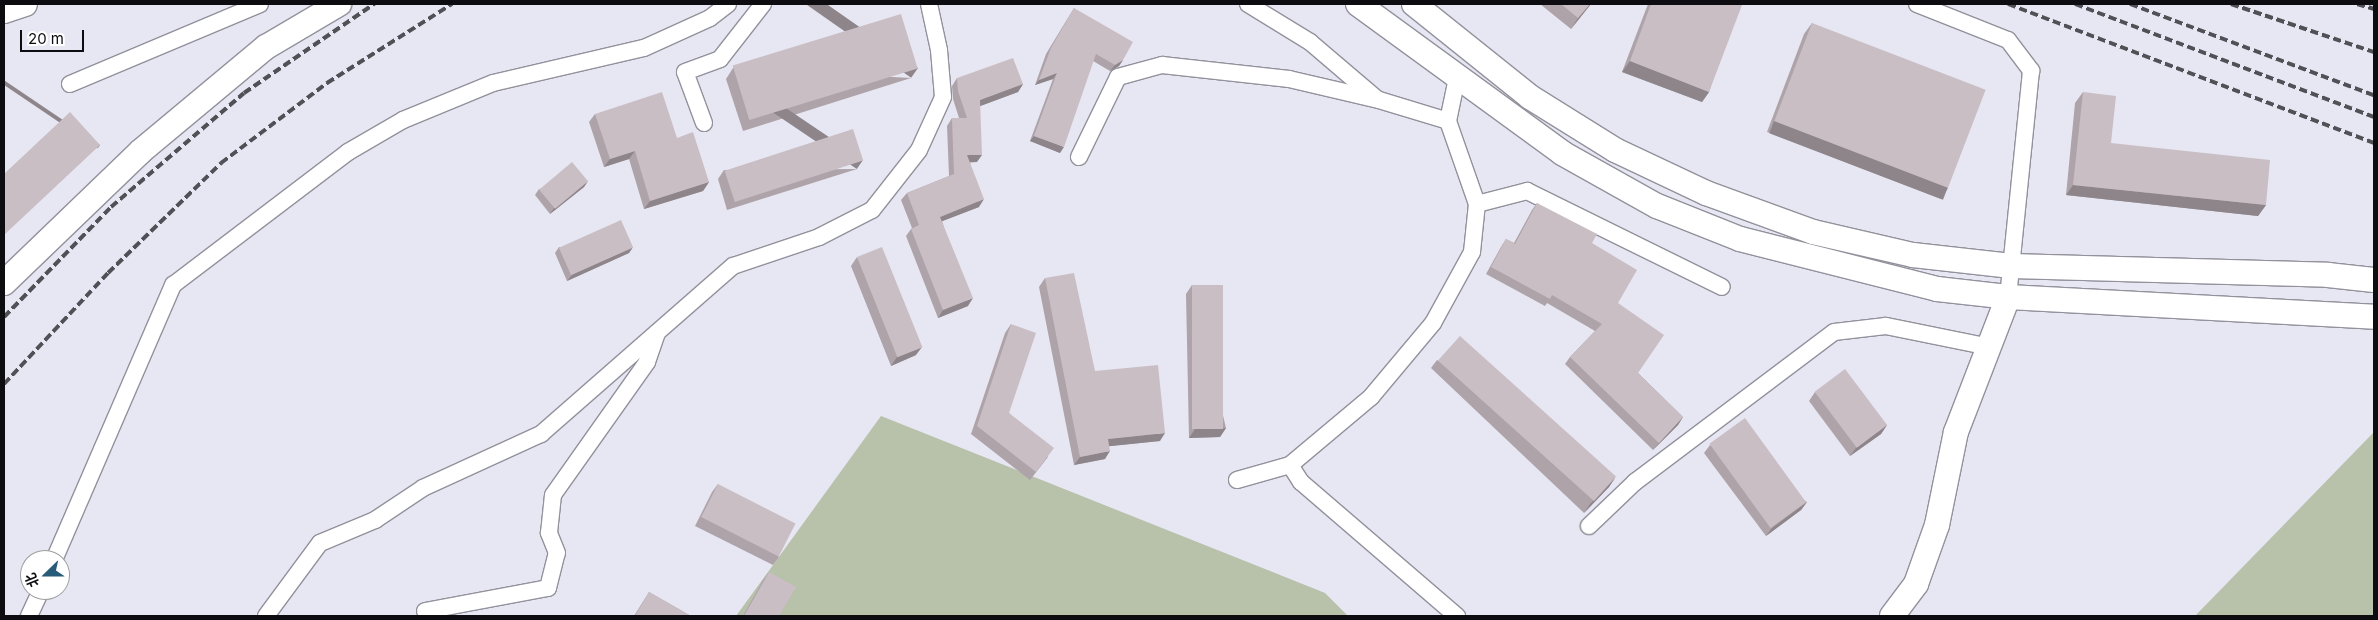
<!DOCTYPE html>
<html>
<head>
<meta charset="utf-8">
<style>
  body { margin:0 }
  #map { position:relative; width:2378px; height:620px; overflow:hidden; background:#e7e7f3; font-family:Inter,"Noto Sans SC",sans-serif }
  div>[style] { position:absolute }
  .green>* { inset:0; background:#b8c1aa }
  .roads { filter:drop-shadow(1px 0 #92919c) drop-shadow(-1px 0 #92919c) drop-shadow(0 1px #92919c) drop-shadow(0 -1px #92919c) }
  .street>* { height:16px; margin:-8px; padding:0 8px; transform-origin:8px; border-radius:8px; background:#fff }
  .secondary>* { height:24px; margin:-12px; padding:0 12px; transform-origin:12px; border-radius:12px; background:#fff }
  .rail>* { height:4px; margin-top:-2px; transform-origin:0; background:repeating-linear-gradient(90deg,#505056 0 8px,transparent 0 12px) }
  .wall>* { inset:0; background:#aea3a9 }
  .shaded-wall>* { inset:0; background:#8d858a; transform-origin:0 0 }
  .building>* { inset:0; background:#cabec5; transform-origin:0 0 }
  span { translate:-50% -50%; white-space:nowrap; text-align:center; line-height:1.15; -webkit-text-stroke:4px #fff; paint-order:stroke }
  .frame { position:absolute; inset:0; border:5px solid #0d0d11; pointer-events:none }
  .north { position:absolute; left:20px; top:550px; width:50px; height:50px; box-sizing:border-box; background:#fff; border:1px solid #9e9ea0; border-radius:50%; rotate:248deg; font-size:14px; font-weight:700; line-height:20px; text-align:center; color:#0d0d11 }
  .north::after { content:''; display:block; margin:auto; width:18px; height:22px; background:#285b78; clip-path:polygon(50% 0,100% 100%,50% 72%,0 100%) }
  .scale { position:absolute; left:20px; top:30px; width:64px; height:22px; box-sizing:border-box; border:2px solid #0d0d11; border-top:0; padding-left:6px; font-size:15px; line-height:18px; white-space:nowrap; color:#0d0d11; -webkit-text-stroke:4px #fff; paint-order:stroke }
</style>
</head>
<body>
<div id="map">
  <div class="green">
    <div style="clip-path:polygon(881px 416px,1325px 593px,1348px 616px,736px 616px)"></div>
    <div style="clip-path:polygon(2374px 432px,2374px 616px,2195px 616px)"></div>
  </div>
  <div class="roads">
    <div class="street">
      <div style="left:1248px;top:4px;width:73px;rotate:31.5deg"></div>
      <div style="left:1310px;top:42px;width:88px;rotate:40.4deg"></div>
      <div style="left:1917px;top:4px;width:98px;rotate:21.6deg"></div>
      <div style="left:2008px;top:40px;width:39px;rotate:53deg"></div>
      <div style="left:2031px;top:71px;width:227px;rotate:95.8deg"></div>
      <div style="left:70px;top:84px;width:206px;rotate:-22.8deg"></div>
      <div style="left:704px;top:123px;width:54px;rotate:-110.4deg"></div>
      <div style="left:685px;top:72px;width:37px;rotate:-20deg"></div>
      <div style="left:720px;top:59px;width:70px;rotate:-52deg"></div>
      <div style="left:1079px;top:157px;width:89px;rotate:-64deg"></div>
      <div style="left:1118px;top:77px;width:46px;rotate:-15.3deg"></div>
      <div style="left:1162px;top:65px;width:128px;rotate:6.3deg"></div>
      <div style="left:1289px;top:79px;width:92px;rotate:13.1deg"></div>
      <div style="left:1379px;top:100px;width:72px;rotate:16.9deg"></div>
      <div style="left:1477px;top:204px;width:52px;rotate:-14.6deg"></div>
      <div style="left:1527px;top:191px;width:217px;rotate:26.2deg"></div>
      <div style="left:1290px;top:465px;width:20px;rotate:57deg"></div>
      <div style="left:1301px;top:482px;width:206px;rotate:40.7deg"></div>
      <div style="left:1237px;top:480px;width:55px;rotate:-15.8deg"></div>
      <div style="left:1290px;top:465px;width:106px;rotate:-40deg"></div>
      <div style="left:1371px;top:397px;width:97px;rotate:-50deg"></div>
      <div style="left:1433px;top:323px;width:81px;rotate:-61.2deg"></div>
      <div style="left:1472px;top:252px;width:48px;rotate:-84.1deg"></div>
      <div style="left:1477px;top:204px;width:88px;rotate:-109.3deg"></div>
      <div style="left:1448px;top:121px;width:44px;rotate:-78.2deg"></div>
      <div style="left:1589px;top:526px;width:64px;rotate:-43.7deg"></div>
      <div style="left:1635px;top:482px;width:249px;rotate:-37deg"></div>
      <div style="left:1834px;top:332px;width:52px;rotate:-6.6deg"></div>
      <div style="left:1886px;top:326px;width:106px;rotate:11.4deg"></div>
      <div style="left:54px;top:560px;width:300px;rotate:-66.6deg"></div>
      <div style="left:173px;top:285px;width:220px;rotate:-37.2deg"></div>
      <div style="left:348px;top:152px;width:64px;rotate:-30.2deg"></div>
      <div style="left:403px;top:120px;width:97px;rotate:-22.3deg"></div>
      <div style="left:493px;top:83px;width:155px;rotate:-13.1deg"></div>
      <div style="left:644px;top:48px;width:72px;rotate:-24.4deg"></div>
      <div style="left:710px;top:18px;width:23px;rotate:-38deg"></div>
      <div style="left:425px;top:611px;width:125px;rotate:-10.6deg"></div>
      <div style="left:548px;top:588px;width:36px;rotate:-76deg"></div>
      <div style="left:557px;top:553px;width:22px;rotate:-112deg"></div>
      <div style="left:549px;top:533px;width:38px;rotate:-84deg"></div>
      <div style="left:553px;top:495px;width:163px;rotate:-54.7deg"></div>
      <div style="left:647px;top:362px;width:31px;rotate:-71deg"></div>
      <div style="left:29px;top:616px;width:29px;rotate:-65deg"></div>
      <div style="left:266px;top:616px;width:91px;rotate:-53.5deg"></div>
      <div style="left:320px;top:543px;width:60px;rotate:-22.7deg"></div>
      <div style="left:375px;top:520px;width:58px;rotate:-33.7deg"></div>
      <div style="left:423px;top:488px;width:130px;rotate:-24.6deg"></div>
      <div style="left:541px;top:434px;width:255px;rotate:-41.2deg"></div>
      <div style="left:733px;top:266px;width:91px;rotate:-18.6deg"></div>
      <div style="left:819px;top:237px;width:59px;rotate:-27deg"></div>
      <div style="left:872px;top:210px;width:76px;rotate:-51.9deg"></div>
      <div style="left:919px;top:150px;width:58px;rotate:-65.6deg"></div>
      <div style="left:943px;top:97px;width:47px;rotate:-94.9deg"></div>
      <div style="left:939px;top:50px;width:47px;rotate:-102.3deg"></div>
    </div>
    <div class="secondary">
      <div style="left:1358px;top:4px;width:253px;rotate:36.1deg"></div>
      <div style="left:1562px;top:153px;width:109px;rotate:29.2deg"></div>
      <div style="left:1657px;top:206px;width:89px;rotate:21.7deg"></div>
      <div style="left:1740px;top:239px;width:203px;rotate:14.2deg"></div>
      <div style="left:1937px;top:289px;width:71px;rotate:6.4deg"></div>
      <div style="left:2008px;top:297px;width:367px;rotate:3.1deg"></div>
      <div style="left:1414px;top:4px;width:149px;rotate:38.7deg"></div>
      <div style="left:1530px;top:97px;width:100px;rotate:31.9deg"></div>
      <div style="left:1615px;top:150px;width:101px;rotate:25.3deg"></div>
      <div style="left:1706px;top:193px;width:114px;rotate:20deg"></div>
      <div style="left:1813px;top:232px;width:103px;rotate:13deg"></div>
      <div style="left:1913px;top:255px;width:99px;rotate:6.4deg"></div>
      <div style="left:2011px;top:266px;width:317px;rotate:1.6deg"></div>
      <div style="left:2328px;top:275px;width:46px;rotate:6.2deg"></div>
      <div style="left:4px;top:11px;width:22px;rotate:-18deg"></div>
      <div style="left:4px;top:283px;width:190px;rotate:-43.9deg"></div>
      <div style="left:141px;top:151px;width:163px;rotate:-39.8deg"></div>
      <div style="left:266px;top:47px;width:85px;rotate:-30.5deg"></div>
      <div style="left:1892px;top:616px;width:40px;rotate:-53deg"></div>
      <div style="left:1916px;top:584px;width:63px;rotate:-70.4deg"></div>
      <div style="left:1937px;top:525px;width:95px;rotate:-78.5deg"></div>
      <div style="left:1956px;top:432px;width:145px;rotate:-68.9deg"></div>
    </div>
  </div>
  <div class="rail">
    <div style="left:2008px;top:4px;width:392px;rotate:20.8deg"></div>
    <div style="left:2075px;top:4px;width:320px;rotate:20.7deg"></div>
    <div style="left:2130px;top:4px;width:260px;rotate:20.5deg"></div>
    <div style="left:2231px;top:4px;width:151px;rotate:18.6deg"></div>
    <div style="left:2357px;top:4px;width:18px;rotate:16deg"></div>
    <div style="left:4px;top:317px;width:153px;rotate:-45.8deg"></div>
    <div style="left:111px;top:207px;width:175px;rotate:-40.6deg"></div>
    <div style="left:244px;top:93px;width:158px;rotate:-34.4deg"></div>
    <div style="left:4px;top:384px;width:152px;rotate:-46.9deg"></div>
    <div style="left:108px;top:273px;width:158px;rotate:-44.2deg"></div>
    <div style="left:221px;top:163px;width:133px;rotate:-37deg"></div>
    <div style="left:327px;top:83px;width:148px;rotate:-32.3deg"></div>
  </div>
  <div class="wall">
    <div style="clip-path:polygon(1540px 4px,1591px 4px,1571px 29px)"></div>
    <div style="clip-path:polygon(1648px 4px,1738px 4px,1709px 92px,1702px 102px,1622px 72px)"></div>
    <div style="clip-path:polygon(1074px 8px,1123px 60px,1119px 66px,1110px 71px,1093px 61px,1060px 153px,1030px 141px,1053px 79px,1035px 85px,1046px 54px)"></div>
    <div style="clip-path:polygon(1812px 23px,1948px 188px,1941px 199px,1767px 132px,1804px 34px)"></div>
    <div style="clip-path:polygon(733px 68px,911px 78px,743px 131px,726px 79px)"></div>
    <div style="clip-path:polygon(957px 78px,1023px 84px,1018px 92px,980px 106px,977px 162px,970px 162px,979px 207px,942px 221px,968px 306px,938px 318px,906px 236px,911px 229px,912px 228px,901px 200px,907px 193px,949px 176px,947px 126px,952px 118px,959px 118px,953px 99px,952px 86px)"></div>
    <div style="clip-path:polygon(2083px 92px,2111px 143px,2266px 205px,2258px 216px,2066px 195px,2075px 103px)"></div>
    <div style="clip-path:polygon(595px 114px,677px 138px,709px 182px,703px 191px,644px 209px,629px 159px,604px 167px,589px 122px)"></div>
    <div style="clip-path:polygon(857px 169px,727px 210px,718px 179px,724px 170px)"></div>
    <div style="clip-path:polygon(588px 181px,584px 187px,550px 214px,535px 195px,539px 189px)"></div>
    <div style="clip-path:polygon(1537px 203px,1592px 243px,1618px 303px,1638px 373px,1683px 417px,1678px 425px,1653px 450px,1565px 364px,1570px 357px,1595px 331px,1547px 303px,1545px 306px,1486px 274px,1501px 247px,1506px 239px,1514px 243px,1532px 210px)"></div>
    <div style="clip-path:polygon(559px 247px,633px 247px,629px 253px,567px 281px,555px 253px)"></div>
    <div style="clip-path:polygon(857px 257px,916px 355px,891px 366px,851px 266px)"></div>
    <div style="clip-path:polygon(1045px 278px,1095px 371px,1160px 441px,1109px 446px,1105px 459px,1074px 465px,1039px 287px)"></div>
    <div style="clip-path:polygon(1192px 285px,1226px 428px,1220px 437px,1189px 438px,1186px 294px)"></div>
    <div style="clip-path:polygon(1011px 324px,1009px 413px,1048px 457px,1030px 480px,971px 434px,1005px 333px)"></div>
    <div style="clip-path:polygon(1437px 360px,1615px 478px,1609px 487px,1584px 513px,1431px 368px)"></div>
    <div style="clip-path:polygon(1815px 392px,1887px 425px,1881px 434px,1850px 456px,1809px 401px)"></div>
    <div style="clip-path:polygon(1710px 445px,1807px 502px,1801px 510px,1766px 536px,1704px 453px)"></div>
    <div style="clip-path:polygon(718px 484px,779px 557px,773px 565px,695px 526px,712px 492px)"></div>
    <div style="clip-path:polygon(769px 572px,779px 616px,743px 616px,763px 580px)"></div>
    <div style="clip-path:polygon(649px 592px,691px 616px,634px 616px)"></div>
  </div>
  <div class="shaded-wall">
    <div style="clip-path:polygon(1590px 4px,1591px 4px,1571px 29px,1578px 18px)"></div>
    <div style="clip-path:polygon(1123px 60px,1119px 66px,1110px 71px,1115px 65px)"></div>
    <div style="clip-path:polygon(1630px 61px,1709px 92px,1702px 102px,1622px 72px)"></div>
    <div style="left:918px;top:68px;width:12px;height:176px;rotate:125deg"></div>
    <div style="clip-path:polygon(1057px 73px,1053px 79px,1035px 85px,1039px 80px)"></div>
    <div style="clip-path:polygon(1023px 84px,1018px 92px,975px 108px,980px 100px)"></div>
    <div style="left:1774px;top:121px;width:186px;height:13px;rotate:21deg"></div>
    <div style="clip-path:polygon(1034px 136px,1064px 147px,1060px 153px,1030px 141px)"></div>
    <div style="left:100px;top:145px;width:4px;height:132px;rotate:124deg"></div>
    <div style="clip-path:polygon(635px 151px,629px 159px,604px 167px,610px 159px)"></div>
    <div style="clip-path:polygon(967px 155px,982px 155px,977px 162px,961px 163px)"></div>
    <div style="left:863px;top:160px;width:11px;height:136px;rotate:124deg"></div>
    <div style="clip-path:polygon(588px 181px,584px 187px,550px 214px,554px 208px)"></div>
    <div style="clip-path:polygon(709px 182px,703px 191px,644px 209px,650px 201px)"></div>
    <div style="clip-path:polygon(2073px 185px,2266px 205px,2258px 216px,2066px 195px)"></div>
    <div style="clip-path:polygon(984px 199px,979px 207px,935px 224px,940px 217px)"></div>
    <div style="clip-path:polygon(633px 247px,629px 253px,567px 281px,572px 275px)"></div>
    <div style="clip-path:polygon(973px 298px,968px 306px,938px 318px,943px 310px)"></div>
    <div style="clip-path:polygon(922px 347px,916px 355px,891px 366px,897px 357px)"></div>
    <div style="clip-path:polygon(1683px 417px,1678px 425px,1653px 450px,1659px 443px)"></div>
    <div style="clip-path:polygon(1887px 425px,1881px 434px,1850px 456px,1856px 448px)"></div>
    <div style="clip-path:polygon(1226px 428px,1220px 437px,1189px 438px,1195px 429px)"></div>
    <div style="clip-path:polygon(1165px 433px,1160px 441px,1102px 447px,1108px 439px)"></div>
    <div style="clip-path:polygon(1110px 451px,1105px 459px,1074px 465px,1080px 457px)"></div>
    <div style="clip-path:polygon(1615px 478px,1609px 487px,1584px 513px,1590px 504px)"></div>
    <div style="clip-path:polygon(1807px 502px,1801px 510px,1766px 536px,1772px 528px)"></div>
  </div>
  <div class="building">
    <div style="clip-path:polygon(1561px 4px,1590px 4px,1578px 18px)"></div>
    <div style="clip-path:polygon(1651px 4px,1738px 4px,1742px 5px,1709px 92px,1630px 61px)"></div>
    <div style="clip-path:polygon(1074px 8px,1133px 42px,1123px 60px,1115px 65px,1096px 54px,1064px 147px,1034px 136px,1057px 73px,1039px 80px,1051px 48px)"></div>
    <div style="left:901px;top:14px;width:57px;height:176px;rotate:73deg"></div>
    <div style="left:1812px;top:23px;width:186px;height:105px;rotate:21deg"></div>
    <div style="clip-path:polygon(1013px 58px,1023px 84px,980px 100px,982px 155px,967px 155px,984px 199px,940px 217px,973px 298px,943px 310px,911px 229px,919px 225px,907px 193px,954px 174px,952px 118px,967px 118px,958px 91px,957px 78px)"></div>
    <div style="clip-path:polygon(662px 92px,677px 138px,693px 132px,709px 182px,650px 201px,635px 151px,610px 159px,595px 114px)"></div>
    <div style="clip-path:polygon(2083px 92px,2116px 96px,2111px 143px,2270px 160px,2266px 205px,2073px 185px)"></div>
    <div style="clip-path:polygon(70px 112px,100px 145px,4px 235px,4px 174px)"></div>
    <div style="left:853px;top:129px;width:33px;height:135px;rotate:72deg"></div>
    <div style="left:572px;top:162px;width:25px;height:43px;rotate:50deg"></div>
    <div style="clip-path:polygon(1537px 203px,1597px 234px,1592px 243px,1637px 270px,1618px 303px,1664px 335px,1638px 373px,1683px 417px,1659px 443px,1570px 357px,1602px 324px,1552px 295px,1550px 299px,1491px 267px,1506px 239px,1515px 244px)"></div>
    <div style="left:621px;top:220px;width:30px;height:68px;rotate:66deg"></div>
    <div style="left:882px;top:247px;width:108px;height:27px;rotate:68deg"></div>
    <div style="clip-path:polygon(1074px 273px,1095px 371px,1158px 365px,1165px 433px,1108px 439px,1110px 451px,1080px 457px,1045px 278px)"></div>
    <div style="left:1192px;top:285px;width:31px;height:144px"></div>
    <div style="clip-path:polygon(1011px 324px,1036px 333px,1009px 413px,1054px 448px,1036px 472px,977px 426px)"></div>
    <div style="left:1460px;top:336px;width:210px;height:33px;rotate:42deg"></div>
    <div style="left:1845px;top:369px;width:70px;height:38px;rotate:53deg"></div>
    <div style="left:1745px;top:418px;width:104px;height:44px;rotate:54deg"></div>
    <div style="left:718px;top:484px;width:87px;height:37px;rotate:27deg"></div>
    <div style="clip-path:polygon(769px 572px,796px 587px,779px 616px,744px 616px)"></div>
    <div style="clip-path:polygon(649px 592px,691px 616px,635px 616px)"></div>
  </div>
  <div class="frame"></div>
  <div class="north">北</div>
  <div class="scale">20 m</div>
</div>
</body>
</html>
